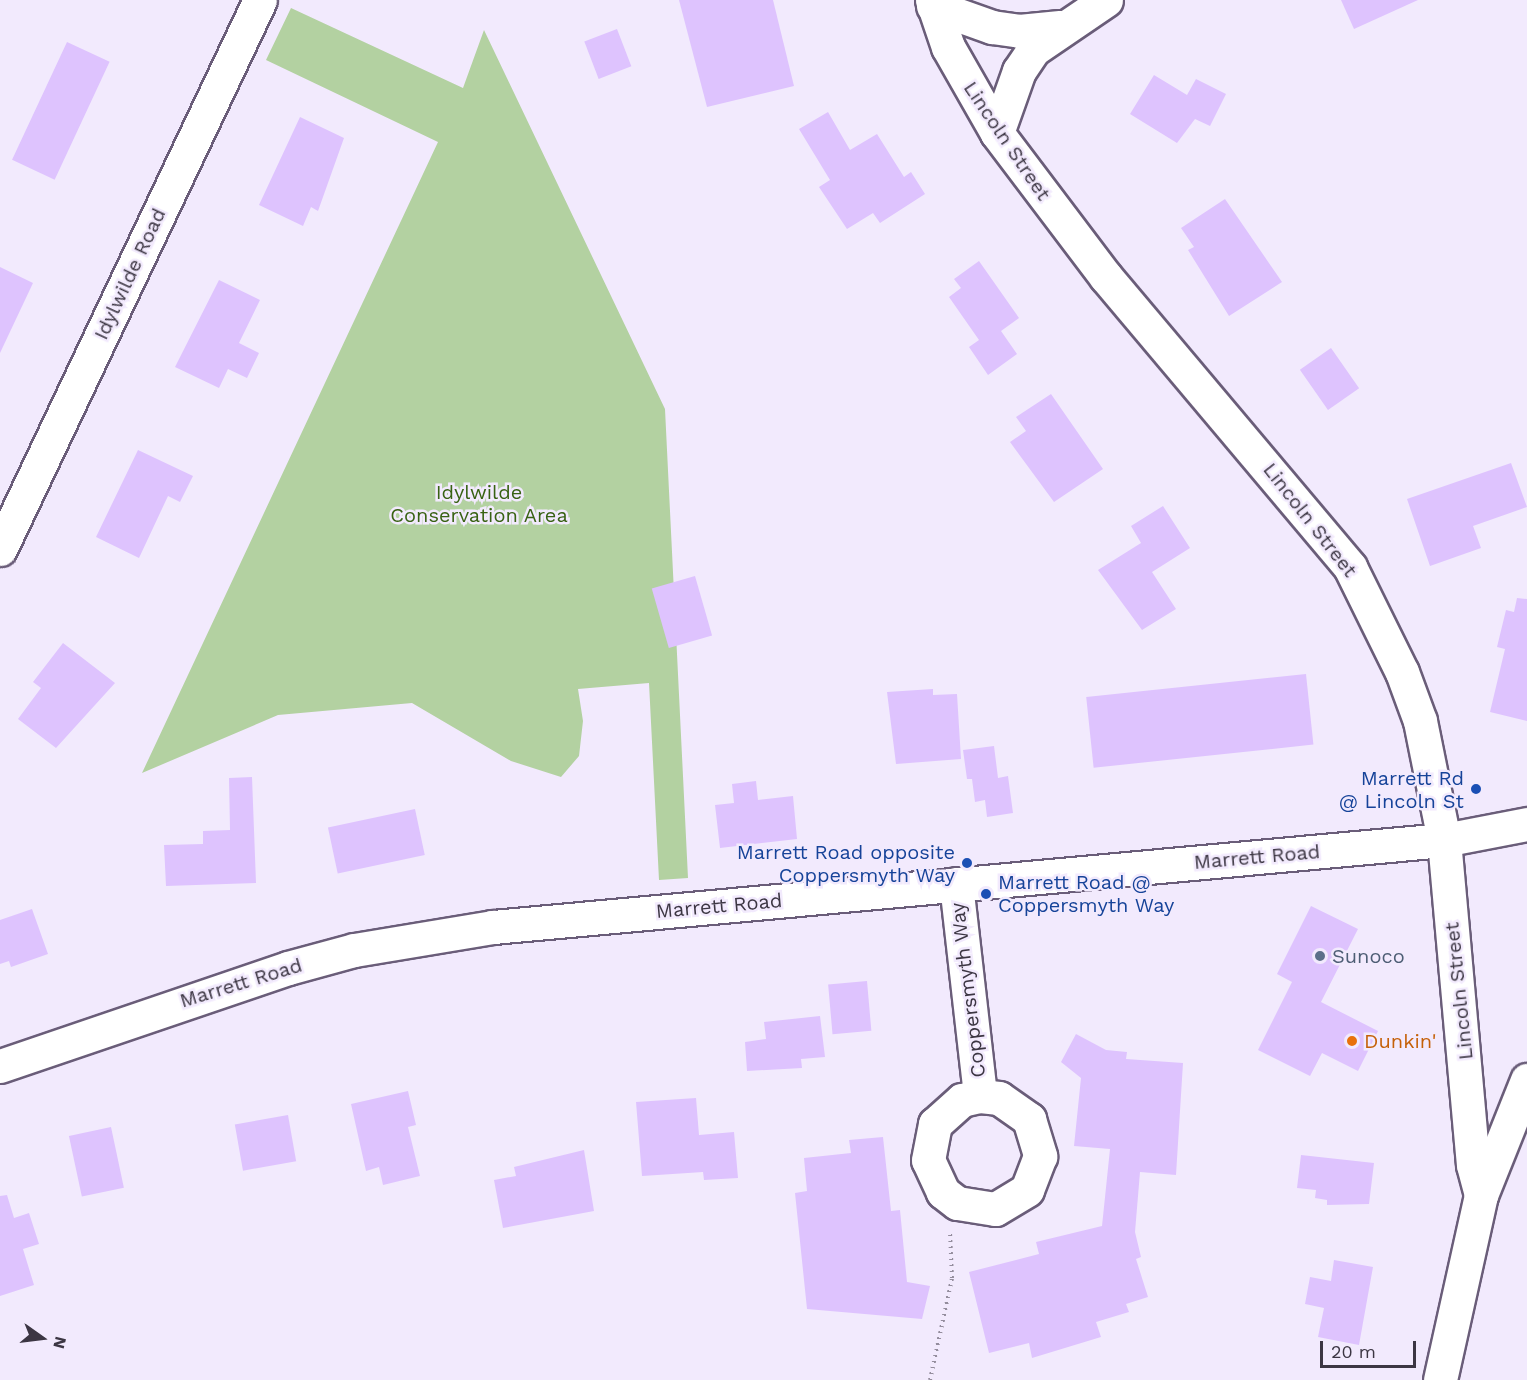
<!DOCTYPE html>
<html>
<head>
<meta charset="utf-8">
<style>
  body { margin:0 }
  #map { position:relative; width:1527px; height:1380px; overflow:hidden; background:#f2eafd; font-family:"Work Sans",sans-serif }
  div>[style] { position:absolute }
  .green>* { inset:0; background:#b3d1a1 }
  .building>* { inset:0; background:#dec3fe; transform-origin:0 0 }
  .path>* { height:4px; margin-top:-2px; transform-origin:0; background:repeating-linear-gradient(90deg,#948d9d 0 1.5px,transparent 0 6px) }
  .roads { filter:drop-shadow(2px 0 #6a5d79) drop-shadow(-2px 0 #6a5d79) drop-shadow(0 2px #6a5d79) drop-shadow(0 -2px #6a5d79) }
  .minor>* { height:33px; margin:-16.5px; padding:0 16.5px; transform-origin:16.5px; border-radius:16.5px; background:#fff }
  .major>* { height:33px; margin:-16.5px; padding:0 16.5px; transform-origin:16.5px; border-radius:16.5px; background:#fff }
  .dots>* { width:16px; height:16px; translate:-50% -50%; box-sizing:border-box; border:3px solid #f2eafd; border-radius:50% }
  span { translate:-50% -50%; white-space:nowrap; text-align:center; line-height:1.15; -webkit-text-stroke:5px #f2eafd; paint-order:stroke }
  .street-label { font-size:20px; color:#3c3643 }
  .park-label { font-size:20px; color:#386213 }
  .transit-label { font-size:20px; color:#164399 }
  .right { translate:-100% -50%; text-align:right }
  .left { translate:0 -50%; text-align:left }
  .service-label { font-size:20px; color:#4e5e75 }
  .food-label { font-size:20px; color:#c56008 }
  .north { position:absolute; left:12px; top:1308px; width:60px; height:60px; -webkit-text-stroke:4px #f2eafd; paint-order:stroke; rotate:104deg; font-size:16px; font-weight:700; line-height:24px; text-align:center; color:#3c3643 }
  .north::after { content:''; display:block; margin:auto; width:21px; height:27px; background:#3c3643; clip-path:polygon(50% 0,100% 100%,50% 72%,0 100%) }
  .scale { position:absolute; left:1320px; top:1341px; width:96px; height:27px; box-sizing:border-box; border:3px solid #3c3643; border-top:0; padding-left:8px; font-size:18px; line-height:21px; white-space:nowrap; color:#3c3643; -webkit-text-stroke:4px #f2eafd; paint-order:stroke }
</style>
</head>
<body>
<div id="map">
  <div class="green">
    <div style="clip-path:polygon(291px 8px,463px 88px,484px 30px,665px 409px,688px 878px,659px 880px,649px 683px,578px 689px,583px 721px,579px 756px,561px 777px,511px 761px,412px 703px,278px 715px,142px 773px,438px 142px,266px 60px)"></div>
  </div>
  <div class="building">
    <div style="clip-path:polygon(679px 0,773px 0,794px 86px,707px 107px)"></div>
    <div style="clip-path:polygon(1341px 0,1418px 0,1354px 29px)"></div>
    <div style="left:617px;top:29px;width:40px;height:35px;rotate:69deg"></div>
    <div style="left:67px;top:42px;width:47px;height:130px;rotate:25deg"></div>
    <div style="clip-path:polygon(1154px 75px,1187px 95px,1196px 79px,1226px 94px,1210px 126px,1195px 119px,1177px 143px,1130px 114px)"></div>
    <div style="clip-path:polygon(828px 112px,850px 150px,877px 134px,904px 177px,911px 172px,925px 194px,880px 223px,873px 213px,847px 229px,819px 187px,830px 180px,799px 129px)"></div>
    <div style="clip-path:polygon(300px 117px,344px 138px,318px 211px,311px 207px,303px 226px,259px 205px)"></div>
    <div style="clip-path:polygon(1225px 199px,1282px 282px,1229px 316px,1188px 250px,1194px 247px,1181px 228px)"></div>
    <div style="clip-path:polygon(979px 261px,1019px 318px,1001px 331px,1017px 354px,988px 375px,969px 347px,979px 340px,949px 297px,961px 288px,954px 279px)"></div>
    <div style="clip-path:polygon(0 267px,33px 283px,0 353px)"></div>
    <div style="clip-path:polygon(219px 280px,260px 300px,239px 343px,259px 353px,247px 378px,228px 369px,219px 388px,175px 367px)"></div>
    <div style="left:1331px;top:348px;width:49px;height:38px;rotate:55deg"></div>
    <div style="clip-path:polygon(1051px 394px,1103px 469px,1054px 502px,1010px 442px,1026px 431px,1016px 417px)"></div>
    <div style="clip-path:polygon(138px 450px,193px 476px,180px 502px,168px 496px,139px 558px,96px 537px)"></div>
    <div style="clip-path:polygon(1511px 463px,1527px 507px,1473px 526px,1481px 548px,1430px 566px,1407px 499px)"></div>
    <div style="clip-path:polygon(1163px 506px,1190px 548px,1152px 572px,1176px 609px,1142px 630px,1098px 570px,1141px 543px,1131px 526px)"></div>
    <div style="left:695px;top:576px;width:62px;height:45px;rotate:74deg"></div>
    <div style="clip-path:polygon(1517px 598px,1527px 599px,1527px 721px,1490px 712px,1505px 649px,1497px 647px,1506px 610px,1514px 612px)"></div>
    <div style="clip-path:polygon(63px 643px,115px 683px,56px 748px,18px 719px,41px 688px,33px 682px)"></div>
    <div style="left:1306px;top:674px;width:71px;height:221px;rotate:84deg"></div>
    <div style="clip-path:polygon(933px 689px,933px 695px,957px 694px,961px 759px,896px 764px,887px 692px)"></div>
    <div style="clip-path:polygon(994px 746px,998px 778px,1008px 776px,1013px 813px,987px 817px,985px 800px,975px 802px,972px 779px,967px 779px,963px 750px)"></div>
    <div style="clip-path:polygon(252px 777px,256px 883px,166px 886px,164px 845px,203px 844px,203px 831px,230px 830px,229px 778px)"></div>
    <div style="clip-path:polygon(756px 781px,758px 800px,793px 796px,797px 839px,720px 848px,715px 805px,734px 803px,732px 784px)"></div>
    <div style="left:415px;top:809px;width:47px;height:89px;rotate:78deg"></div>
    <div style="clip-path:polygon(1311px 906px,1358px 929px,1321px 1002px,1378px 1031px,1358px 1071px,1322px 1053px,1310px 1076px,1258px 1050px,1292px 982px,1277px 974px)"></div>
    <div style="clip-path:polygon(32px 909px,48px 954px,11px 967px,9px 961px,0 964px,0 920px)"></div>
    <div style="left:867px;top:981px;width:50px;height:39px;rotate:85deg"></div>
    <div style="clip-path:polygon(820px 1016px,825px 1057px,801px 1059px,802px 1068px,747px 1071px,745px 1042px,766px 1039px,764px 1022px)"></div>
    <div style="clip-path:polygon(1076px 1034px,1106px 1050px,1127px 1052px,1126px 1059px,1183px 1063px,1176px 1175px,1140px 1172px,1135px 1232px,1141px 1257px,1136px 1259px,1148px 1297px,1126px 1304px,1129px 1312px,1096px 1322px,1101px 1337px,1032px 1358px,1029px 1343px,989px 1353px,969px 1272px,1039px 1254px,1036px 1242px,1102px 1226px,1110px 1149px,1074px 1146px,1081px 1078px,1061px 1062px)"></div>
    <div style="clip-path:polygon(408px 1091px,416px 1125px,408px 1127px,420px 1176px,383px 1185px,379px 1167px,366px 1171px,351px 1104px)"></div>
    <div style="clip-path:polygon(696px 1098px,699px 1135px,734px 1132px,738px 1178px,704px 1180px,703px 1172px,642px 1176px,636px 1102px)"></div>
    <div style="left:288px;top:1115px;width:47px;height:54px;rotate:80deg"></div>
    <div style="left:111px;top:1127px;width:62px;height:43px;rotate:78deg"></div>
    <div style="clip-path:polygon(883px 1137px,891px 1211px,900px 1210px,907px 1282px,930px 1286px,922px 1319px,807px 1309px,795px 1193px,807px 1191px,804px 1158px,851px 1153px,849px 1140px)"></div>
    <div style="clip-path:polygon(584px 1150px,594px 1211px,503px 1228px,494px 1180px,516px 1176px,514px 1167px)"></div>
    <div style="clip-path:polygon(1301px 1155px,1374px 1163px,1369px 1204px,1327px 1205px,1327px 1200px,1315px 1198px,1316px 1190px,1297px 1188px)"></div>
    <div style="clip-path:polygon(7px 1195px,14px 1218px,29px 1213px,39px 1244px,23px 1249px,34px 1285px,0 1296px,0 1196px)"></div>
    <div style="clip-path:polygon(1334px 1260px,1373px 1267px,1359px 1345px,1318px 1337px,1324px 1308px,1305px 1304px,1310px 1277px,1331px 1281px)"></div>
  </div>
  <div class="path">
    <div style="left:930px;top:1380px;width:104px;rotate:-77.8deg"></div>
    <div style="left:952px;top:1278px;width:45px;rotate:-92.5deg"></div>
  </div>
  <div class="roads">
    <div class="minor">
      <div style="left:932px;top:0;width:50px;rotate:71.2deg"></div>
      <div style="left:948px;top:47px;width:99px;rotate:60.3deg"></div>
      <div style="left:997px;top:133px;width:181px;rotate:52.9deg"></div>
      <div style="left:1106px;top:277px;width:379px;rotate:49.9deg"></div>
      <div style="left:1350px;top:567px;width:117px;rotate:63.7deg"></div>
      <div style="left:1402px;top:672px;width:52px;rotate:69.8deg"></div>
      <div style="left:1420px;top:721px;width:121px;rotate:78.6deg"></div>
      <div style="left:1444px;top:840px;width:326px;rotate:84.9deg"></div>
      <div style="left:1473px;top:1165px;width:31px;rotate:75deg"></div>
      <div style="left:1481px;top:1195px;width:189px;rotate:102.5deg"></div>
      <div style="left:933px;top:6px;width:63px;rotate:19.6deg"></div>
      <div style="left:992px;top:27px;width:27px;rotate:8deg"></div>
      <div style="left:1019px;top:31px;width:41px;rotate:-5.6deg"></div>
      <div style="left:997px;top:133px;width:66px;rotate:-70.5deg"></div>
      <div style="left:1019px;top:71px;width:27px;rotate:-56deg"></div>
      <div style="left:1034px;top:49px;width:87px;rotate:-34.2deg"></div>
      <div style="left:0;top:549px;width:607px;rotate:-64.66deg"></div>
      <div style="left:956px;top:884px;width:213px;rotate:83.5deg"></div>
      <div style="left:980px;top:1096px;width:19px;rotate:6deg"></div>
      <div style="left:999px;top:1098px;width:37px;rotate:35deg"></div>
      <div style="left:1029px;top:1119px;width:39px;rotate:73deg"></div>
      <div style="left:1040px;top:1156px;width:36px;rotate:111deg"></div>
      <div style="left:1027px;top:1190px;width:37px;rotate:149deg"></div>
      <div style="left:995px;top:1209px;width:38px;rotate:-171deg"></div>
      <div style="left:957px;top:1203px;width:18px;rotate:-142deg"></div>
      <div style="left:943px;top:1192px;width:35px;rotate:-115deg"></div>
      <div style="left:928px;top:1160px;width:37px;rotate:-79deg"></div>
      <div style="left:935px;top:1124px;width:36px;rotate:-42deg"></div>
      <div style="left:962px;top:1100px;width:18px;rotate:-13deg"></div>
    </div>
    <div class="major">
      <div style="left:0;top:1066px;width:304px;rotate:-18.8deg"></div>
      <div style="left:288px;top:968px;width:68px;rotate:-15.3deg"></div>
      <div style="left:354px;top:950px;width:141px;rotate:-9.4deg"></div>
      <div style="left:493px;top:927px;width:955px;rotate:-5.23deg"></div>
      <div style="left:1444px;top:840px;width:85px;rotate:-10.9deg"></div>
      <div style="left:1481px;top:1195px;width:124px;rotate:-68.2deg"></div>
    </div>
  </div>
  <div class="dots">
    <div style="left:1476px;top:789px;background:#1a4fb4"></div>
    <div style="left:967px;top:863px;background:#1a4fb4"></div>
    <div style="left:986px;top:894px;background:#1a4fb4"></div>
    <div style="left:1320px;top:956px;background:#5c6f8a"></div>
    <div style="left:1352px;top:1041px;background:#e8710a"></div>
  </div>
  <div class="street-label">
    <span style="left:1007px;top:141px;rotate:56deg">Lincoln Street</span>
    <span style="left:130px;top:274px;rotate:-65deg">Idylwilde Road</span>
    <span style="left:1310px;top:520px;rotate:52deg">Lincoln Street</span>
    <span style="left:1257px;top:857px;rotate:-5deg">Marrett Road</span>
    <span style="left:719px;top:906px;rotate:-5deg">Marrett Road</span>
    <span style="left:241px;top:983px;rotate:-17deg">Marrett Road</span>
    <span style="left:968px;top:990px;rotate:-97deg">Coppersmyth Way</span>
    <span style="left:1459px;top:991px;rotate:-96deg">Lincoln Street</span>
  </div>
  <div class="park-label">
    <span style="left:479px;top:504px">Idylwilde<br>Conservation Area</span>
  </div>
  <div class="transit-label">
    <span class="right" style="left:1464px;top:790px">Marrett Rd<br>@ Lincoln St</span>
    <span class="right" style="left:955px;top:864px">Marrett Road opposite<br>Coppersmyth Way</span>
    <span class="left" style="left:998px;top:894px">Marrett Road @<br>Coppersmyth Way</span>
  </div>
  <div class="service-label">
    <span class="left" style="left:1332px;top:956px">Sunoco</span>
  </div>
  <div class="food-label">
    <span class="left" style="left:1364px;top:1041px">Dunkin'</span>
  </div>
  <div class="north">N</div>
  <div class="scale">20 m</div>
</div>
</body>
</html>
